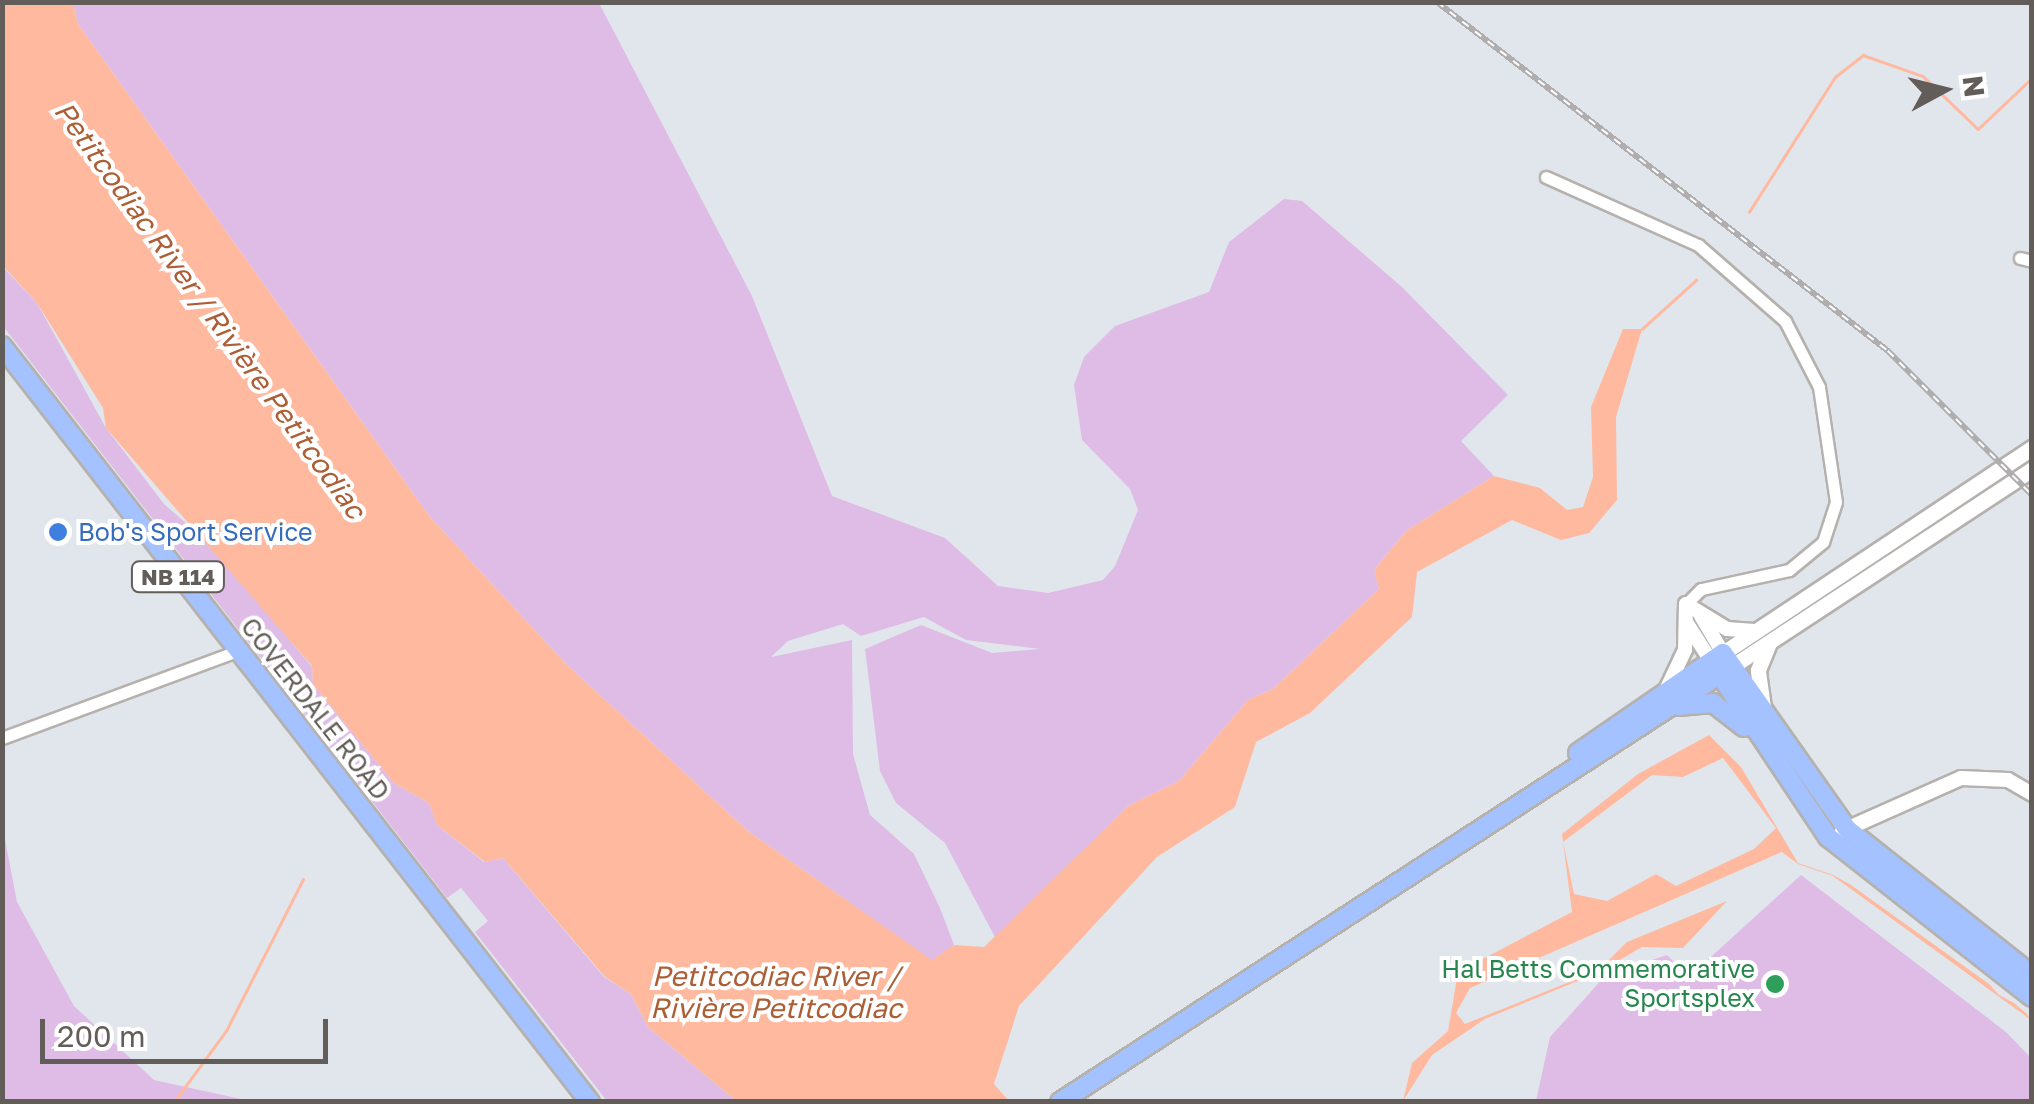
<!DOCTYPE html>
<html>
<head>
<meta charset="utf-8">
<style>
  body { margin:0 }
  #map { position:relative; width:2034px; height:1104px; overflow:hidden; background:#e1e6ed; font-family:"Golos Text",sans-serif }
  div>[style] { position:absolute }
  .green>* { inset:0; background:#dfbce6 }
  .water>* { inset:0; background:#ffb99f }
  .stream>* { height:2.5px; margin:-1.25px; padding:0 1.25px; transform-origin:1.25px; border-radius:1.25px; background:#ffb99f }
  .roads { filter:drop-shadow(2px 0 #b5b1ad) drop-shadow(-2px 0 #b5b1ad) drop-shadow(0 2px #b5b1ad) drop-shadow(0 -2px #b5b1ad) }
  .minor>* { height:11px; margin:-5.5px; padding:0 5.5px; transform-origin:5.5px; border-radius:5.5px; background:#fff }
  .tertiary>* { height:14px; margin:-7px; padding:0 7px; transform-origin:7px; border-radius:7px; background:#fff }
  .secondary>* { height:15px; margin:-7.5px; padding:0 7.5px; transform-origin:7.5px; border-radius:7.5px; background:#fff }
  .primary>* { height:18px; margin:-9px; padding:0 9px; transform-origin:9px; border-radius:9px; background:#a4c2ff }
  .rail>* { height:6px; margin-top:-3px; transform-origin:0; background:repeating-linear-gradient(90deg,#fff 0 8px,#afadad 0 16px); box-sizing:border-box; border-block:2px solid #afadad }
  .dots>* { width:28px; height:28px; translate:-50% -50%; box-sizing:border-box; border:5px solid #fff; border-radius:50% }
  span { translate:-50% -50%; white-space:nowrap; text-align:center; line-height:1.15; -webkit-text-stroke:8px #fff; paint-order:stroke }
  .shield-label span { padding:2px 8px; background:#fff; border:2px solid; border-radius:8px; -webkit-text-stroke-width:0 }
  .shield-label { font-size:22px; color:#635d5a; font-weight:700 }
  .shop-label { font-size:25px; color:#366cbe }
  .left { translate:0 -50%; text-align:left }
  .street-label { font-size:25px; color:#635d5a }
  .leisure-label { font-size:25px; color:#27864d }
  .right { translate:-100% -50%; text-align:right }
  .water-label { font-size:28px; color:#ac5f36; font-style:italic }
  .frame { position:absolute; inset:0; border:5px solid #635d5a; pointer-events:none }
  .north { position:absolute; left:1894px; top:40px; width:100px; height:100px; -webkit-text-stroke:8px #fff; paint-order:stroke; rotate:83deg; font-size:28px; font-weight:700; line-height:40px; text-align:center; color:#635d5a }
  .north::after { content:''; display:block; margin:auto; width:35px; height:45px; background:#635d5a; clip-path:polygon(50% 0,100% 100%,50% 72%,0 100%) }
  .scale { position:absolute; left:40px; top:1019px; width:288px; height:45px; box-sizing:border-box; border:5px solid #635d5a; border-top:0; padding-left:12px; font-size:30px; line-height:35px; white-space:nowrap; color:#635d5a; -webkit-text-stroke:8px #fff; paint-order:stroke }
</style>
</head>
<body>
<div id="map">
  <div class="green">
    <div style="clip-path:polygon(73px 3px,599px 3px,752px 296px,832px 496px,945px 538px,998px 586px,1048px 593px,1103px 580px,1115px 566px,1138px 510px,1130px 489px,1082px 440px,1074px 385px,1084px 357px,1115px 326px,1209px 292px,1229px 242px,1284px 199px,1302px 201px,1402px 287px,1508px 395px,1461px 441px,1494px 476px,1406px 531px,1374px 570px,1379px 589px,1273px 689px,1248px 700px,1179px 781px,1128px 806px,995px 937px,945px 843px,896px 803px,880px 771px,865px 649px,921px 625px,992px 653px,1040px 649px,966px 640px,924px 617px,861px 636px,843px 624px,788px 641px,771px 657px,852px 640px,853px 754px,870px 815px,914px 854px,940px 908px,954px 945px,933px 961px,749px 832px,566px 664px,430px 517px,78px 24px)"></div>
    <div style="clip-path:polygon(2px 266px,37px 303px,106px 428px,164px 504px,210px 544px,312px 667px,313px 684px,394px 783px,429px 803px,437px 825px,484px 862px,503px 858px,604px 977px,631px 994px,648px 1027px,736px 1101px,607px 1101px,475px 932px,488px 921px,461px 888px,447px 898px,3px 326px)"></div>
    <div style="clip-path:polygon(3px 829px,17px 902px,74px 1006px,154px 1080px,250px 1101px,3px 1101px)"></div>
    <div style="clip-path:polygon(1801px 875px,2006px 1032px,2031px 1058px,2031px 1101px,1536px 1101px,1550px 1037px,1606px 975px,1667px 955px,1680px 968px,1702px 965px)"></div>
  </div>
  <div class="water">
    <div style="clip-path:polygon(3px 2px,73px 3px,78px 24px,430px 517px,566px 664px,749px 832px,932px 960px,954px 945px,984px 947px,1128px 806px,1179px 781px,1248px 700px,1273px 689px,1379px 589px,1374px 570px,1406px 531px,1494px 476px,1540px 488px,1567px 510px,1583px 507px,1593px 477px,1591px 407px,1623px 329px,1642px 329px,1616px 417px,1617px 500px,1589px 533px,1561px 540px,1512px 520px,1417px 572px,1412px 617px,1310px 713px,1256px 742px,1235px 807px,1157px 857px,1019px 1006px,994px 1084px,1009px 1101px,736px 1101px,648px 1027px,631px 994px,605px 977px,503px 858px,485px 862px,437px 825px,429px 803px,394px 783px,313px 684px,312px 666px,106px 428px,103px 408px,37px 303px,3px 266px)"></div>
    <div style="clip-path:polygon(evenodd,1709px 735px,1741px 767px,1798px 863px,1833px 875px,1851px 885px,1989px 984px,1999px 995px,2014px 1003px,2027px 1014px,2031px 1020px,1833px 876px,1798px 864px,1782px 852px,1470px 988px,1456px 1013px,1465px 1024px,1599px 970px,1627px 942px,1727px 901px,1683px 948px,1642px 947px,1597px 973px,1485px 1019px,1432px 1055px,1403px 1101px,1412px 1063px,1448px 1031px,1458px 972px,1572px 912px,1562px 834px,1638px 774px,1709px 735px,1723px 758px,1776px 828px,1754px 849px,1676px 886px,1656px 874px,1607px 901px,1574px 894px,1563px 842px,1652px 775px,1683px 777px,1723px 758px)"></div>
  </div>
  <div class="stream">
    <div style="left:1749px;top:212px;width:160px;rotate:-57.5deg"></div>
    <div style="left:1835px;top:77px;width:36px;rotate:-38deg"></div>
    <div style="left:1863px;top:55px;width:64px;rotate:19.3deg"></div>
    <div style="left:1923px;top:76px;width:76px;rotate:43.9deg"></div>
    <div style="left:1978px;top:129px;width:74px;rotate:-43.4deg"></div>
    <div style="left:1642px;top:329px;width:73px;rotate:-42.2deg"></div>
    <div style="left:174px;top:1102px;width:88px;rotate:-53.8deg"></div>
    <div style="left:226px;top:1031px;width:170px;rotate:-63.1deg"></div>
  </div>
  <div class="roads">
    <div class="minor">
      <div style="left:1546px;top:177px;width:167px;rotate:24.1deg"></div>
      <div style="left:1698px;top:245px;width:116px;rotate:41.1deg"></div>
      <div style="left:1785px;top:321px;width:74px;rotate:62.7deg"></div>
      <div style="left:1819px;top:387px;width:116px;rotate:81.6deg"></div>
      <div style="left:1836px;top:502px;width:42px;rotate:108deg"></div>
      <div style="left:1823px;top:542px;width:44px;rotate:140.5deg"></div>
      <div style="left:1789px;top:570px;width:90px;rotate:167.8deg"></div>
      <div style="left:1701px;top:589px;width:21px;rotate:135deg"></div>
      <div style="left:2020px;top:258px;width:12px;rotate:14deg"></div>
      <div style="left:2px;top:738px;width:251px;rotate:-20.3deg"></div>
    </div>
    <div class="tertiary">
      <div style="left:1701px;top:616px;width:43px;rotate:59.3deg"></div>
      <div style="left:1686px;top:622px;width:46px;rotate:57.3deg"></div>
      <div style="left:1667px;top:688px;width:42px;rotate:-64.7deg"></div>
      <div style="left:1685px;top:650px;width:46px;rotate:-88.8deg"></div>
      <div style="left:1686px;top:604px;width:48px;rotate:31.4deg"></div>
      <div style="left:1727px;top:629px;width:31px;rotate:4deg"></div>
      <div style="left:1842px;top:831px;width:130px;rotate:-24deg"></div>
      <div style="left:1961px;top:778px;width:47px;rotate:2.4deg"></div>
      <div style="left:2008px;top:780px;width:28px;rotate:30deg"></div>
    </div>
    <div class="secondary">
      <div style="left:1723px;top:653px;width:371px;rotate:-33.6deg"></div>
      <div style="left:1731px;top:667px;width:360px;rotate:-33.3deg"></div>
      <div style="left:1763px;top:707px;width:37px;rotate:-98deg"></div>
      <div style="left:1758px;top:670px;width:29px;rotate:-68deg"></div>
    </div>
    <div class="primary">
      <div style="left:2px;top:346px;width:958px;rotate:52.13deg"></div>
      <div style="left:1714px;top:666px;width:206px;rotate:56.3deg"></div>
      <div style="left:1828px;top:837px;width:259px;rotate:38.1deg"></div>
      <div style="left:1678px;top:706px;width:35px;rotate:-5deg"></div>
      <div style="left:1713px;top:703px;width:39px;rotate:38deg"></div>
      <div style="left:1578px;top:753px;width:176px;rotate:-34.6deg"></div>
      <div style="left:1723px;top:653px;width:215px;rotate:54.8deg"></div>
      <div style="left:1847px;top:829px;width:236px;rotate:38.3deg"></div>
      <div style="left:1060px;top:1102px;width:800px;rotate:-32.95deg"></div>
    </div>
  </div>
  <div class="rail">
    <div style="left:1437px;top:2px;width:570px;rotate:37.73deg"></div>
    <div style="left:1888px;top:351px;width:204px;rotate:45deg"></div>
  </div>
  <div class="dots">
    <div style="left:58px;top:532px;background:#3f7fe0"></div>
    <div style="left:1775px;top:984px;background:#2e9e5b"></div>
  </div>
  <div class="shield-label">
    <span style="left:178px;top:577px">NB 114</span>
  </div>
  <div class="shop-label">
    <span class="left" style="left:78px;top:532px">Bob's Sport Service</span>
  </div>
  <div class="street-label">
    <span style="left:315px;top:709px;rotate:52deg">COVERDALE ROAD</span>
  </div>
  <div class="leisure-label">
    <span class="right" style="left:1755px;top:984px">Hal Betts Commemorative<br>Sportsplex</span>
  </div>
  <div class="water-label">
    <span style="left:210px;top:310px;rotate:54deg">Petitcodiac River / Rivière Petitcodiac</span>
    <span style="left:776px;top:992px">Petitcodiac River /<br>Rivière Petitcodiac</span>
  </div>
  <div class="frame"></div>
  <div class="north">N</div>
  <div class="scale">200 m</div>
</div>
</body>
</html>
